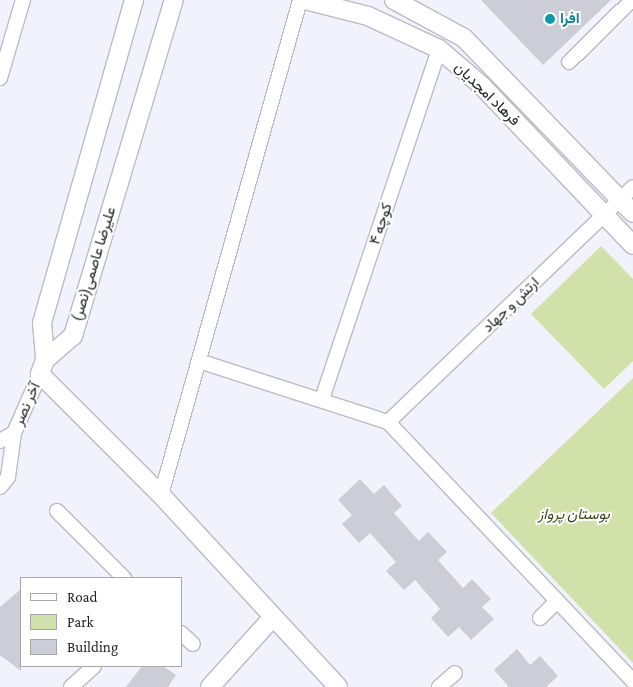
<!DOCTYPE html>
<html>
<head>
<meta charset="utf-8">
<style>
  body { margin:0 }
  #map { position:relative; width:633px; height:687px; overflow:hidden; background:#f1f2fc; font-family:"Crimson Pro",Vazirmatn,serif }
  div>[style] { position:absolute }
  .green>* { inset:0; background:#d2e0aa }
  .building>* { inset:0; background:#cdcdd7 }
  .roads { filter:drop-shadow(1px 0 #babbc4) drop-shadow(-1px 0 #babbc4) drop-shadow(0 1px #babbc4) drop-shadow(0 -1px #babbc4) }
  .minor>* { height:14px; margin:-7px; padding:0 7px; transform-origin:7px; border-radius:7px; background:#fff }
  .tertiary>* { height:18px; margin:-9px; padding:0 9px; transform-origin:9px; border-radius:9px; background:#fff }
  .dots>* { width:14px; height:14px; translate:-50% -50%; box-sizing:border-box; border:2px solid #fff; border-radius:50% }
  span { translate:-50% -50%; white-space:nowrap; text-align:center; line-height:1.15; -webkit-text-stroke:4px #fff; paint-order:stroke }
  .culture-label { font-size:15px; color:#0d838f; font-weight:700 }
  .left { translate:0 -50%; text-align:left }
  .street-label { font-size:15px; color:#222326 }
  .park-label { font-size:15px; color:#3d4719; font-style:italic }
  .legend { position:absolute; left:20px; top:577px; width:162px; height:90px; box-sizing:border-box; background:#fff; border:1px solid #a7a7a8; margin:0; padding:6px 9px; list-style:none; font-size:15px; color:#222326 }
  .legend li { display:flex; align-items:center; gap:10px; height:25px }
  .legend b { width:25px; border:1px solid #a7a7a8 }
</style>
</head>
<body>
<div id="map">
  <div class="green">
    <div style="clip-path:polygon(601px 246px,633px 279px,633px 361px,604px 389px,531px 314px)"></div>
    <div style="clip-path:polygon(633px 378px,633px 663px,491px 513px)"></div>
  </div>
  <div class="building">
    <div style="clip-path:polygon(481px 0,611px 0,543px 65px)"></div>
    <div style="clip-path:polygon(360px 479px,374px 494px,384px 485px,402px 506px,394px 513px,419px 541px,428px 532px,447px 552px,438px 560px,463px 588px,472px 579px,491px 599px,482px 607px,494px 619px,471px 640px,459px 627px,448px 637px,431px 618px,440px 609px,415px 580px,404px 590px,386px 571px,396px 562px,370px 533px,359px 543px,342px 524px,352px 515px,338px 500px)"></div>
    <div style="clip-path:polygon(21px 589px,21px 671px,0 655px,0 607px)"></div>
    <div style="clip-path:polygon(517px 649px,530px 665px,540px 656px,558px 676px,546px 687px,509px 687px,494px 670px)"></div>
    <div style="clip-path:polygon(142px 666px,163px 666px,176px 675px,168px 687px,126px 687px)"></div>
  </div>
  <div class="roads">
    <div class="minor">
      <div style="left:569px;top:62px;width:88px;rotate:-44.5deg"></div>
      <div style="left:0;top:78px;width:81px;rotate:-73.6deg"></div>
      <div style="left:199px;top:361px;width:199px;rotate:17.9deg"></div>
      <div style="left:388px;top:422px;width:357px;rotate:46.6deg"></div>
      <div style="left:322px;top:399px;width:369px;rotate:-71.5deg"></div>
      <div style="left:388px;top:422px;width:339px;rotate:-43.8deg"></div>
      <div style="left:0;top:441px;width:16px;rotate:-30deg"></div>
      <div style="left:0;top:487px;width:13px;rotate:-51deg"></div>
      <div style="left:8px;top:477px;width:44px;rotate:-82.2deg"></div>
      <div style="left:14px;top:433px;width:64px;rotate:-66.2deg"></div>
      <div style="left:161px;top:495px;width:514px;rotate:-74.31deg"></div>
      <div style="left:57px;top:511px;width:95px;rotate:45deg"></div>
      <div style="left:540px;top:618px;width:24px;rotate:-45deg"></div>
      <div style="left:181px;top:633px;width:16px;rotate:43deg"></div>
      <div style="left:71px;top:687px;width:31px;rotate:-42deg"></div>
      <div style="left:439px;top:687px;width:21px;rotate:-41deg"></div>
    </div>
    <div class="tertiary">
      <div style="left:134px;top:0;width:336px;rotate:105.9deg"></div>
      <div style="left:42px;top:323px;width:37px;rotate:85deg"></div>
      <div style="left:45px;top:360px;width:15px;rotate:110deg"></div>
      <div style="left:40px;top:374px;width:171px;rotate:45deg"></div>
      <div style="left:161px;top:495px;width:261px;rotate:47.3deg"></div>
      <div style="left:305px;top:0;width:65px;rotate:14.3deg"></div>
      <div style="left:368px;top:16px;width:78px;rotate:24.9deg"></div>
      <div style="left:439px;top:49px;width:57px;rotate:40.7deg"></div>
      <div style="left:482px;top:86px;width:219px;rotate:46.5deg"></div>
      <div style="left:394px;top:0;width:80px;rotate:28.5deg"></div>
      <div style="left:464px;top:38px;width:243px;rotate:46deg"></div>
      <div style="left:45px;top:360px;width:37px;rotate:-41deg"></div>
      <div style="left:73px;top:336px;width:351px;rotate:-73.3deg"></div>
      <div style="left:210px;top:687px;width:94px;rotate:-48deg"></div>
    </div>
  </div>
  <div class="dots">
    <div style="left:550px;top:19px;background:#0f9aa8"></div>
  </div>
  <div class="culture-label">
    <span class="left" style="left:560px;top:19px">افرا</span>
  </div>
  <div class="street-label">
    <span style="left:487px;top:94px;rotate:44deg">فرهاد امجدیان</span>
    <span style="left:381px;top:224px;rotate:-72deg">کوچه ۴</span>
    <span style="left:94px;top:264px;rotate:-73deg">علیرضا عاصمی(نصر)</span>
    <span style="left:511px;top:305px;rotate:-44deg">ارتش و جهاد</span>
    <span style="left:27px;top:404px;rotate:-66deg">آخر نصر</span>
  </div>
  <div class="park-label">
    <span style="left:574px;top:515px">بوستان پرواز</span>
  </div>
  <ul class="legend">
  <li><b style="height:6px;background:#fff"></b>Road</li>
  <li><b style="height:14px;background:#d2e0aa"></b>Park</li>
  <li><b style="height:14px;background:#cdcdd7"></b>Building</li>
  </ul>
</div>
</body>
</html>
